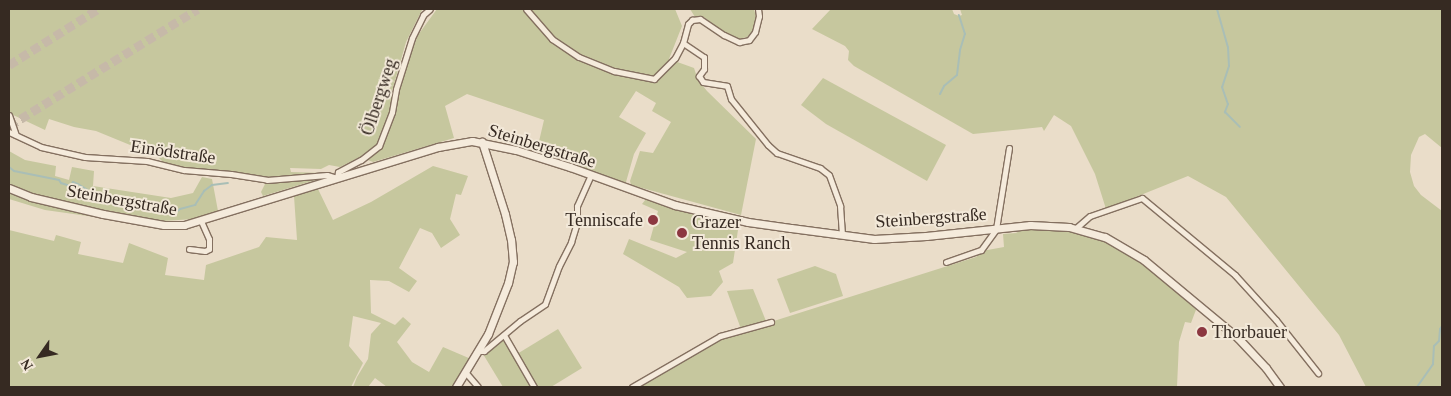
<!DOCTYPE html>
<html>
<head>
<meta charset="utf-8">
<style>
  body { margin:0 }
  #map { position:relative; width:1451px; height:396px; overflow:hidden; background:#eaddc9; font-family:"Times New Roman",serif }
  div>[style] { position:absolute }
  .green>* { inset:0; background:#c6c79e }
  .stream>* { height:2px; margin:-1px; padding:0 1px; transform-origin:1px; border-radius:1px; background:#a9beb6 }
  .highway-tunnel>* { height:9px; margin-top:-4.5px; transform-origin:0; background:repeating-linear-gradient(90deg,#c6b9a8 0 9px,transparent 0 13.5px) }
  .roads { filter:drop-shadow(1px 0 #847060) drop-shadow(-1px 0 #847060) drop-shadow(0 1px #847060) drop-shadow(0 -1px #847060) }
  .street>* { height:5px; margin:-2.5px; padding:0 2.5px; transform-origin:2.5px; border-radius:2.5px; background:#f5ebdc }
  .secondary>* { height:7px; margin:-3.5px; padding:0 3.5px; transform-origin:3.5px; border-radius:3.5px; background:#f5ebdc }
  .dots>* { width:14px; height:14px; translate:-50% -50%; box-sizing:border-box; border:2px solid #f2e8d8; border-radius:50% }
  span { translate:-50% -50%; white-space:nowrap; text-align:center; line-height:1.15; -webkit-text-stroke:4px #f2e8d8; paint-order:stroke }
  .street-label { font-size:18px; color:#362a22 }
  .poi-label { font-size:18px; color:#362a22 }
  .right { translate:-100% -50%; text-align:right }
  .left { translate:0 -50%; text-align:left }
  .frame { position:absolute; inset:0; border:10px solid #362a22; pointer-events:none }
  .north { position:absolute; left:15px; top:331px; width:50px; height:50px; -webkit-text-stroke:4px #f2e8d8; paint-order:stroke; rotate:237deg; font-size:14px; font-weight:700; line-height:20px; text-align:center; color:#362a22 }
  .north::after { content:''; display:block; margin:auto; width:18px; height:22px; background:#362a22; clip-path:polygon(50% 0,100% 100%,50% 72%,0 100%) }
</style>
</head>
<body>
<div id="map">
  <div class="green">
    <div style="clip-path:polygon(9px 9px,432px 9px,422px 10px,406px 42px,391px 95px,398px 94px,405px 69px,418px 35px,437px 9px,675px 9px,682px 26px,669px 59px,694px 68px,698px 80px,707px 91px,756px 139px,741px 215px,631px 185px,630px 181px,640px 151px,653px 153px,671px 122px,652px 111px,656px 103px,636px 91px,619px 117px,646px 133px,634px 154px,626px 182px,624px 183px,537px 150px,544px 120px,467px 94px,445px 106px,454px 138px,373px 162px,360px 157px,340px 167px,329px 165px,321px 169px,290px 168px,291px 172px,323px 173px,268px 178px,228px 171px,185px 168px,163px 162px,157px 156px,96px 131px,74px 127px,49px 119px,45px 130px,9px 113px)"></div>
    <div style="clip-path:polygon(690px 9px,754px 9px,756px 17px,753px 31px,747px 37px,739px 39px,725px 33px,702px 16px,695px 17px)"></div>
    <div style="clip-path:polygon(831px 9px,952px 9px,954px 14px,959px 16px,962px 15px,960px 9px,1442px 9px,1442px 148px,1425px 134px,1419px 137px,1411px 155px,1410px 172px,1414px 186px,1421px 195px,1442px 211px,1442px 387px,1366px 387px,1339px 335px,1226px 197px,1188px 176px,1106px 209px,1095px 174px,1071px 126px,1054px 115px,1044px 131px,1042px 127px,973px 134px,854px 66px,848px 60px,849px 51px,845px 46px,812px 29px)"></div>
    <div style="clip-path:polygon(823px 78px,946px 145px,927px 181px,826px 124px,801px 105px)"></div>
    <div style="clip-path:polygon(9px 151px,25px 160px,56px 166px,55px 176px,69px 180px,72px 167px,94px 171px,93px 186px,171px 198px,193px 193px,202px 177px,212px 179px,218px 211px,194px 219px,163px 221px,82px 207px,40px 196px,9px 185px)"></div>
    <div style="clip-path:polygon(433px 166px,468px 176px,461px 195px,456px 194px,450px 219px,460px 235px,441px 248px,432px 233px,420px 228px,399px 268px,417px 281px,409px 292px,389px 281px,370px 280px,371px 313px,395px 325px,403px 317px,411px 324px,397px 342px,412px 362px,429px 372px,443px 347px,471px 359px,452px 387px,387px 387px,375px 378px,368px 387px,353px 387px,357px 377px,368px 359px,371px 334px,381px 323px,353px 316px,349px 346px,363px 363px,351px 387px,9px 387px,9px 230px,54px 241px,56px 235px,81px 242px,78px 254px,123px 263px,129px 243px,168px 258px,165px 275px,204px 280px,206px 265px,259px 247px,266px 237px,297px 240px,294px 196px,318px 189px,333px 220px,371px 202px)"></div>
    <div style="clip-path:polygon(319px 179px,263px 196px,261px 192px,265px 184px)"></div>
    <div style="clip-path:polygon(9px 193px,38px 203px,116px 220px,45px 210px,9px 199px)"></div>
    <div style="clip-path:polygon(646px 199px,736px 222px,738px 230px,733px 263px,719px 271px,723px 282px,711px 296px,687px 298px,679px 287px,623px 254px,629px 239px,676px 258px,687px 252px,650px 240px,658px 211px,642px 204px)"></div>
    <div style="clip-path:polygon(1061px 228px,1098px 238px,1112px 245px,1157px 274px,1197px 307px,1191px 323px,1185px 322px,1179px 342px,1177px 387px,635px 387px,720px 338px,976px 257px,982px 251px,1004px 247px,1003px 234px,1016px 233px,1023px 229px)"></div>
    <div style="clip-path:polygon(815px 266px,836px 274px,843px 296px,790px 313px,777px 279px)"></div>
    <div style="clip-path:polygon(753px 289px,766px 321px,741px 329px,727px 291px)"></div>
    <div style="clip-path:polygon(558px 329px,582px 368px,551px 387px,536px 387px,517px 354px)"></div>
    <div style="clip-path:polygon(504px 339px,531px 386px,528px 387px,503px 387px,483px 354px)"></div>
  </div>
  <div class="stream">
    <div style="left:1217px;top:9px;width:40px;rotate:74deg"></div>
    <div style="left:1228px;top:47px;width:19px;rotate:87deg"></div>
    <div style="left:1229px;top:66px;width:22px;rotate:108deg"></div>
    <div style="left:1222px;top:87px;width:18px;rotate:71deg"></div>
    <div style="left:1228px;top:104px;width:9px;rotate:111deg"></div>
    <div style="left:1225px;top:112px;width:21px;rotate:45deg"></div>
    <div style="left:940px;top:94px;width:9px;rotate:-63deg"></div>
    <div style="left:944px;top:86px;width:17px;rotate:-40deg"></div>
    <div style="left:957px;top:75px;width:25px;rotate:-83deg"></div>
    <div style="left:960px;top:50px;width:17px;rotate:-73deg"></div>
    <div style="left:965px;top:34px;width:20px;rotate:-108deg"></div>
    <div style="left:9px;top:167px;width:6px;rotate:39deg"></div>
    <div style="left:14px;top:171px;width:46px;rotate:11.3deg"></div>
    <div style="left:59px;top:180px;width:4px;rotate:56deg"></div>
    <div style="left:61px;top:183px;width:9px;rotate:18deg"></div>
    <div style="left:70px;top:186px;width:5px;rotate:-53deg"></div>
    <div style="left:73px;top:182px;width:5px;rotate:22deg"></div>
    <div style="left:78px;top:184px;width:28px;rotate:32deg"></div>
    <div style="left:102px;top:199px;width:45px;rotate:3.8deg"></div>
    <div style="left:147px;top:202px;width:30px;rotate:21deg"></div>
    <div style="left:175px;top:213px;width:6px;rotate:-39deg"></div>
    <div style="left:180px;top:209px;width:16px;rotate:-15deg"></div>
    <div style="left:195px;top:205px;width:17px;rotate:-57deg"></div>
    <div style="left:204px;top:191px;width:10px;rotate:-37deg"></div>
    <div style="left:212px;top:185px;width:16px;rotate:-7deg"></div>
    <div style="left:1442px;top:216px;width:1px;rotate:90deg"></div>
    <div style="left:1417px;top:387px;width:28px;rotate:-55deg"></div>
    <div style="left:1433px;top:364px;width:18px;rotate:-87deg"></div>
    <div style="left:1434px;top:346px;width:7px;rotate:-45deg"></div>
    <div style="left:1439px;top:341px;width:12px;rotate:-85deg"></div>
    <div style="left:1440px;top:329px;width:4px;rotate:-56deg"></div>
  </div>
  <div class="highway-tunnel">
    <div style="left:9px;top:65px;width:105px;rotate:-32.2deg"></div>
    <div style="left:9px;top:126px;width:222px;rotate:-31.8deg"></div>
  </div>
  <div class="roads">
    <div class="street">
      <div style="left:526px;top:9px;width:40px;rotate:49deg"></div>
      <div style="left:552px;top:39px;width:32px;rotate:34deg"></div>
      <div style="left:579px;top:57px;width:38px;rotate:22deg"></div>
      <div style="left:614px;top:71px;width:41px;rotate:11.3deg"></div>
      <div style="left:654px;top:79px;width:30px;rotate:-45deg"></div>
      <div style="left:675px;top:58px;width:17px;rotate:-62deg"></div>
      <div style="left:683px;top:43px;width:20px;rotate:-75deg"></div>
      <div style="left:688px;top:24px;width:6px;rotate:-45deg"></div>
      <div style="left:692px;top:20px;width:8px;rotate:-7deg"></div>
      <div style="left:700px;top:19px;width:29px;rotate:34deg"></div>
      <div style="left:724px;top:35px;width:17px;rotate:25deg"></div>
      <div style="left:739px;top:42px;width:10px;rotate:-11deg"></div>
      <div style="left:749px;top:40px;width:10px;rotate:-53deg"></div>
      <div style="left:755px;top:32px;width:16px;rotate:-76deg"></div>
      <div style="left:759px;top:16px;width:7px;rotate:-98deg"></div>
      <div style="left:683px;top:43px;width:25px;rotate:34deg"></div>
      <div style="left:704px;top:57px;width:12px;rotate:90deg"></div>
      <div style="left:704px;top:69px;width:9px;rotate:126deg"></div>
      <div style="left:699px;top:76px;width:7px;rotate:56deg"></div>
      <div style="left:703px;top:82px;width:24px;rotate:9deg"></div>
      <div style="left:727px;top:86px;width:14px;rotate:73deg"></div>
      <div style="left:731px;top:99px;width:59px;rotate:51.2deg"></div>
      <div style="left:768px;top:145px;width:12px;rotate:42deg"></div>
      <div style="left:777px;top:153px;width:46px;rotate:19.2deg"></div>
      <div style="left:820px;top:168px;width:11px;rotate:38deg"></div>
      <div style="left:829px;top:175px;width:33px;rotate:70deg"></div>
      <div style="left:840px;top:206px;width:29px;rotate:86deg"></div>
      <div style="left:9px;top:115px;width:21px;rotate:71deg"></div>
      <div style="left:9px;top:132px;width:35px;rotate:25deg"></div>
      <div style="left:41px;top:147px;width:45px;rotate:12.8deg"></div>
      <div style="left:85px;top:157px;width:62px;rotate:3.7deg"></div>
      <div style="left:147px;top:161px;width:38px;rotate:14deg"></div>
      <div style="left:184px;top:170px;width:47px;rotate:4.9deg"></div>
      <div style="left:231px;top:174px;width:36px;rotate:9deg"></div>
      <div style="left:267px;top:180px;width:60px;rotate:-4.8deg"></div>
      <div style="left:327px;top:175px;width:10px;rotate:17deg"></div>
      <div style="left:337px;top:178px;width:6px;rotate:-81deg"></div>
      <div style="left:338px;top:172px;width:26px;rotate:-28deg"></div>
      <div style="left:361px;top:160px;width:23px;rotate:-38deg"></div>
      <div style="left:379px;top:146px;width:36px;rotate:-69deg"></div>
      <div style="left:392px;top:112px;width:23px;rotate:-80deg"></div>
      <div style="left:396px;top:89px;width:53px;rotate:-72.6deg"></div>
      <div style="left:412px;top:38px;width:25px;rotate:-64deg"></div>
      <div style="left:423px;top:15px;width:9px;rotate:-41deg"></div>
      <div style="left:1076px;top:228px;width:18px;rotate:-41deg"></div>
      <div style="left:1090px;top:216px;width:55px;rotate:-19.1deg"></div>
      <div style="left:1142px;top:198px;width:121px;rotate:39.6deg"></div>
      <div style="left:1235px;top:275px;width:61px;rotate:47.7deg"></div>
      <div style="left:1276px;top:320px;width:68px;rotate:51.6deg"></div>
      <div style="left:189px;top:249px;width:16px;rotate:7deg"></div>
      <div style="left:205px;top:251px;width:4px;rotate:-27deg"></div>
      <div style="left:209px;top:249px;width:10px;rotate:-90deg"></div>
      <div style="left:209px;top:239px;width:20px;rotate:-114deg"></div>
      <div style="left:946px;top:262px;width:37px;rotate:-19deg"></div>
      <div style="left:981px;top:250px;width:26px;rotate:-54deg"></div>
      <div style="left:996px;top:229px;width:82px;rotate:-80.9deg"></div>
      <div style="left:504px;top:335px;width:60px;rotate:60deg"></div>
      <div style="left:480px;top:351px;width:4px"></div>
      <div style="left:484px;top:351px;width:47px;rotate:-39.8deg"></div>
      <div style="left:520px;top:321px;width:30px;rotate:-34deg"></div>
      <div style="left:545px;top:304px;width:40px;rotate:-69.8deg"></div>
      <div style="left:559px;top:266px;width:27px;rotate:-63deg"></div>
      <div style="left:571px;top:242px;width:21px;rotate:-73deg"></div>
      <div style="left:577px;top:222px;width:16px;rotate:-90deg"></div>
      <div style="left:577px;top:206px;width:34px;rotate:-66deg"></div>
      <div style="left:466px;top:373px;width:18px;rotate:49deg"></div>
      <div style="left:632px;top:387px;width:102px;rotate:-30.1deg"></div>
      <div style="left:720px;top:336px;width:53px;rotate:-15.4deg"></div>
    </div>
    <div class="secondary">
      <div style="left:9px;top:188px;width:24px;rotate:22deg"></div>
      <div style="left:31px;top:197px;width:74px;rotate:13.3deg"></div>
      <div style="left:103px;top:214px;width:62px;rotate:10.2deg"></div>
      <div style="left:164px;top:225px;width:20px"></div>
      <div style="left:184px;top:225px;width:266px;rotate:-17.1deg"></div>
      <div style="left:438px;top:147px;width:35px;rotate:-10deg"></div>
      <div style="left:472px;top:141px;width:45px;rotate:11.6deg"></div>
      <div style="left:516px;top:150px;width:57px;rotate:17.5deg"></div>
      <div style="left:570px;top:167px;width:112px;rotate:19.9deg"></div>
      <div style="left:675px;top:205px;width:75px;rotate:13.1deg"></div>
      <div style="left:748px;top:222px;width:43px;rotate:7.9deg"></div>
      <div style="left:791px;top:228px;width:84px;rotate:7.5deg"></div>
      <div style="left:874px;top:239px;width:52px;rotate:-3.3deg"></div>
      <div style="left:926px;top:236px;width:105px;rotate:-6deg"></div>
      <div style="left:1030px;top:225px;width:39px;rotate:3deg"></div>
      <div style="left:1069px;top:227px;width:37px;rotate:16deg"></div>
      <div style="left:1105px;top:237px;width:45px;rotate:30.5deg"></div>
      <div style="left:1144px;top:260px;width:122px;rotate:39.7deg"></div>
      <div style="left:1238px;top:338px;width:41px;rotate:47deg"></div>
      <div style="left:1266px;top:368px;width:24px;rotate:54deg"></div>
      <div style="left:456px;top:387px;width:62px;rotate:-58.9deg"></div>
      <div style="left:488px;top:334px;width:55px;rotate:-68.6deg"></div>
      <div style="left:508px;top:283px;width:22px;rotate:-77deg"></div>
      <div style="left:513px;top:262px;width:22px;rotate:-95deg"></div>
      <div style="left:511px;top:240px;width:27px;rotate:-103deg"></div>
      <div style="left:505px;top:214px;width:76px;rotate:-107.7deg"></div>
    </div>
  </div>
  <div class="dots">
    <div style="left:653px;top:220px;background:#8c3740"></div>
    <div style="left:682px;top:233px;background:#8c3740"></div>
    <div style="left:1202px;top:332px;background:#8c3740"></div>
  </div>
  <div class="street-label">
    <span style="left:379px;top:97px;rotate:-72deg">Ölbergweg</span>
    <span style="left:542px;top:146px;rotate:17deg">Steinbergstraße</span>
    <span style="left:173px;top:152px;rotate:8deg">Einödstraße</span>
    <span style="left:122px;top:200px;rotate:10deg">Steinbergstraße</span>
    <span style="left:931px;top:218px;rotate:-4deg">Steinbergstraße</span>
  </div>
  <div class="poi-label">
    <span class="right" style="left:643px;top:220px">Tenniscafe</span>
    <span class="left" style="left:692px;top:233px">Grazer<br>Tennis Ranch</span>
    <span class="left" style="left:1212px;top:332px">Thorbauer</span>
  </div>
  <div class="frame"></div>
  <div class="north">N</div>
</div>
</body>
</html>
